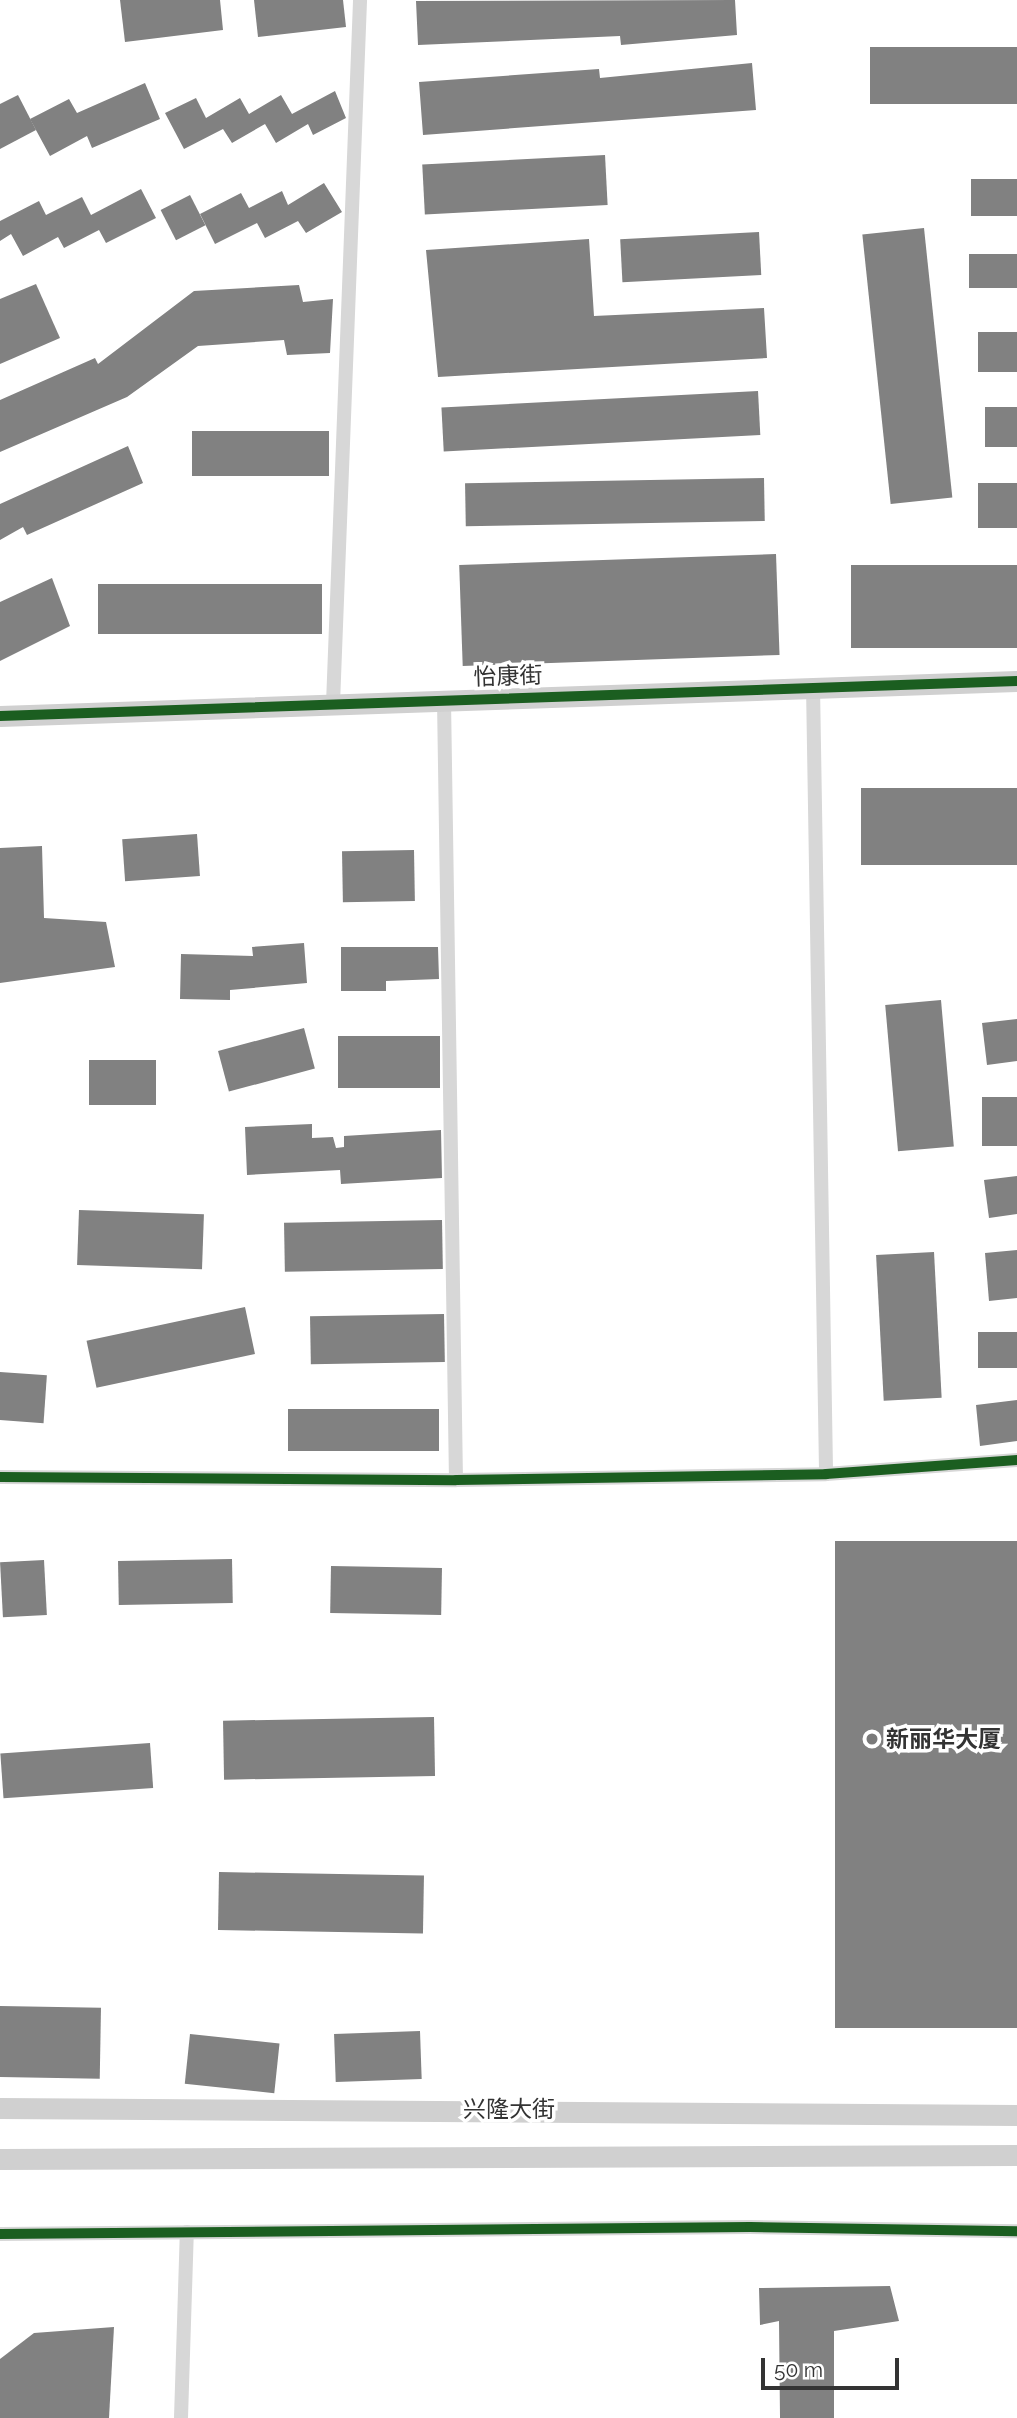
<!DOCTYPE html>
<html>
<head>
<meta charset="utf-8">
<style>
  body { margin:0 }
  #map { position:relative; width:1017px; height:2418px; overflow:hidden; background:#fff; font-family:Raleway,"Noto Sans SC",sans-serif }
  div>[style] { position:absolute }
  .building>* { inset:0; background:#818181; transform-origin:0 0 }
  .street>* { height:14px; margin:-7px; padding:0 7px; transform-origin:7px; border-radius:7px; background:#d7d7d7 }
  .secondary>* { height:21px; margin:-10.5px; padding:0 10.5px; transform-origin:10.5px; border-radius:10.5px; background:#d0d0d0 }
  .cycleway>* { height:10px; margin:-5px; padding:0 5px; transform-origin:5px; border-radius:5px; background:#1b5e20 }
  .dots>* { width:19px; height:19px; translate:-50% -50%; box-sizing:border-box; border:4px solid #fff; border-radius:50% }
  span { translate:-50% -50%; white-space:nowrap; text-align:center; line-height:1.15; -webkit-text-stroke:7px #fff; paint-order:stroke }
  .street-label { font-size:23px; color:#333 }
  .poi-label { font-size:23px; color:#333; font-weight:700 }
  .left { translate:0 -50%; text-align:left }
  .scale { position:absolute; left:761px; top:2358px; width:138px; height:32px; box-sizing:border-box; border:4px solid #333; border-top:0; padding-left:9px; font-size:21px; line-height:24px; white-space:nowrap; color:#333; -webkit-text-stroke:5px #fff; paint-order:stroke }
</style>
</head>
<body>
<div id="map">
  <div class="building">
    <div style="clip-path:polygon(120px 0,220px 0,223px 30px,125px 42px)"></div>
    <div style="clip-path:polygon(254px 0,343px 0,346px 27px,258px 37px)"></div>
    <div style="clip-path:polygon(735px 0,737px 35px,621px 45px,620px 36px,418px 45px,416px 1px)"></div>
    <div style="left:1017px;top:47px;width:57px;height:147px;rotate:90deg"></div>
    <div style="clip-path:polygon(752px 63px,756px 110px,423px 135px,419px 82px,599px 69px,600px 78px)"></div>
    <div style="clip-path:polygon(145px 83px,160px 119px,92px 148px,87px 136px,50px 156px,30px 119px,69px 99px,77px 113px)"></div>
    <div style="clip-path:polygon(335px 91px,346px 118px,313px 135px,308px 124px,276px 143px,265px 124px,232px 143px,223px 129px,184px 149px,165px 113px,196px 98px,206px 118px,240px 98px,249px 114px,281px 95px,292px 114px)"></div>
    <div style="clip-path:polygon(18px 95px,36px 130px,0 149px,0 104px)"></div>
    <div style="left:605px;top:155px;width:50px;height:183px;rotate:87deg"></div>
    <div style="left:1017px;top:179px;width:37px;height:46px;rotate:90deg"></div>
    <div style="clip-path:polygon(324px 183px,342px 212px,306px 233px,298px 221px,265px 238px,257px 223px,215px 244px,200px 214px,241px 193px,249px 208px,282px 191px,288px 205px)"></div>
    <div style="clip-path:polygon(141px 189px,156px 218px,106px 243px,99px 230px,64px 248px,58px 237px,23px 256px,11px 234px,0 241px,0 221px,39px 201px,46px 215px,82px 197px,91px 215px)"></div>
    <div style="left:190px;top:195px;width:34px;height:33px;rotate:63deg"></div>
    <div style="left:924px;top:228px;width:271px;height:62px;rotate:84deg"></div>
    <div style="left:759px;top:232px;width:43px;height:139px;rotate:87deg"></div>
    <div style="clip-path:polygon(589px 239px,594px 316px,764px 308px,767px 358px,438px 377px,426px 250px)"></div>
    <div style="left:1017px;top:254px;width:34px;height:48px;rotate:90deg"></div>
    <div style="clip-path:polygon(36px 284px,60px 338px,0 364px,0 299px)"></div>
    <div style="clip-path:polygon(299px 285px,303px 302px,333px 299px,330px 353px,287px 355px,284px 340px,198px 346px,127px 397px,0 452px,0 400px,95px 358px,98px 364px,194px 291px)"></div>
    <div style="left:1017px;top:332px;width:40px;height:39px;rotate:90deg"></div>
    <div style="left:758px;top:391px;width:44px;height:317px;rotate:87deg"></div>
    <div style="left:1017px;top:407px;width:40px;height:32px;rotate:90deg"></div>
    <div style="left:329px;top:431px;width:45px;height:137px;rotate:90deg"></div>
    <div style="clip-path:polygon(128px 446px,143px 483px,27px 535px,23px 527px,0 540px,0 504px)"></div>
    <div style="left:764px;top:478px;width:43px;height:299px;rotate:89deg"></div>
    <div style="left:1017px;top:483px;width:45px;height:39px;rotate:90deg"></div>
    <div style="left:776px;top:554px;width:101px;height:317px;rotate:88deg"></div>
    <div style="left:1017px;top:565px;width:83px;height:166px;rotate:90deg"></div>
    <div style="clip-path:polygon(52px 578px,70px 626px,0 661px,0 602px)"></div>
    <div style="left:322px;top:584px;width:50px;height:224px;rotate:90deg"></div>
    <div style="left:1017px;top:788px;width:77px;height:156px;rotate:90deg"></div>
    <div style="left:197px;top:834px;width:42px;height:75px;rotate:86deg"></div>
    <div style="clip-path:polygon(42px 846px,44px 918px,106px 922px,115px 967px,0 983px,0 848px)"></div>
    <div style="left:414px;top:850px;width:51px;height:72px;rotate:89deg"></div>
    <div style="clip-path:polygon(304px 943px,307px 983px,230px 990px,230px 1000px,180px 999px,181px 954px,253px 956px,252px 947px)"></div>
    <div style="clip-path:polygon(341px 947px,438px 947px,439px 979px,386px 981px,386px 991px,341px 991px)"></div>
    <div style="left:941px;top:1000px;width:147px;height:56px;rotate:85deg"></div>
    <div style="clip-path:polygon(1017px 1019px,1017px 1061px,987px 1065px,982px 1023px)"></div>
    <div style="left:304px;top:1028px;width:42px;height:89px;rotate:75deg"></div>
    <div style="left:440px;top:1036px;width:52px;height:102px;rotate:90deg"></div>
    <div style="left:89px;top:1060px;width:67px;height:45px"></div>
    <div style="left:1017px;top:1097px;width:49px;height:35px;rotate:90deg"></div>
    <div style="clip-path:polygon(312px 1124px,312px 1138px,333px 1137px,336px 1148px,344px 1147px,344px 1136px,441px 1130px,442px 1178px,341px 1184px,340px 1170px,247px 1175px,245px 1127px)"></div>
    <div style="clip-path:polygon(1017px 1176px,1017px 1214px,989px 1218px,984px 1180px)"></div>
    <div style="left:79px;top:1210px;width:125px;height:55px;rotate:2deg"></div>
    <div style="left:442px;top:1220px;width:49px;height:158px;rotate:89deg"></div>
    <div style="clip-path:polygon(1017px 1250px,1017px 1298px,989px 1301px,985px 1253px)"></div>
    <div style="left:934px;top:1252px;width:146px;height:58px;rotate:87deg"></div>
    <div style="left:245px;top:1307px;width:48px;height:162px;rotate:78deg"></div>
    <div style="left:444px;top:1314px;width:48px;height:134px;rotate:89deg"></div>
    <div style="left:1017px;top:1332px;width:36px;height:39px;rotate:90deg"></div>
    <div style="left:0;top:1372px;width:47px;height:48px;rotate:4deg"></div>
    <div style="clip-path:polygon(1017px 1400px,1017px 1441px,980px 1446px,976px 1405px)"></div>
    <div style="left:288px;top:1409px;width:151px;height:42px"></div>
    <div style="left:1017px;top:1541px;width:487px;height:182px;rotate:90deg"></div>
    <div style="left:232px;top:1559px;width:44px;height:114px;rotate:89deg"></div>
    <div style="left:44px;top:1560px;width:55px;height:44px;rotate:87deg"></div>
    <div style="left:331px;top:1566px;width:111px;height:47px;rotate:1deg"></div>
    <div style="left:434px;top:1717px;width:59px;height:211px;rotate:89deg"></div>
    <div style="left:150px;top:1743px;width:45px;height:150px;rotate:86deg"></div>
    <div style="left:219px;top:1872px;width:205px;height:58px;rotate:1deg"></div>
    <div style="left:0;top:2006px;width:101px;height:71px;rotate:1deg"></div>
    <div style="left:420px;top:2031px;width:48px;height:86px;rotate:88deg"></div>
    <div style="left:190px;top:2034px;width:90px;height:50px;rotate:6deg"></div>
    <div style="clip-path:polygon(890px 2286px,899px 2321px,834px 2331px,834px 2418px,780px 2418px,779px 2321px,760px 2325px,759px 2288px)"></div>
    <div style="clip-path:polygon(114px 2327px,109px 2418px,0 2418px,0 2359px,34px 2333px)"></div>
  </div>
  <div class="street">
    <div style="left:813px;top:686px;width:788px;rotate:89.05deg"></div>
    <div style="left:444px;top:700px;width:780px;rotate:89.12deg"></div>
    <div style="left:333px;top:704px;width:705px;rotate:-87.8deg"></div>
    <div style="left:0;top:1477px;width:456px;rotate:0.4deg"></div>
    <div style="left:456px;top:1480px;width:370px;rotate:-0.9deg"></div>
    <div style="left:826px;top:1474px;width:192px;rotate:-4.2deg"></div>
    <div style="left:0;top:2234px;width:750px;rotate:-0.53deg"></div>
    <div style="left:750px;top:2227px;width:267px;rotate:0.9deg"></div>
    <div style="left:181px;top:2418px;width:186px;rotate:-88.2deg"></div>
  </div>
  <div class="secondary">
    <div style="left:0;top:716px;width:1018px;rotate:-1.97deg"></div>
    <div style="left:0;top:2108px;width:1017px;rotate:0.39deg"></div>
    <div style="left:0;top:2159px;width:1017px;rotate:-0.23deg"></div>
  </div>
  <div class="cycleway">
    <div style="left:0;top:716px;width:1018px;rotate:-1.97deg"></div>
    <div style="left:0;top:1477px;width:456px;rotate:0.4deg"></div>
    <div style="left:456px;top:1480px;width:370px;rotate:-0.9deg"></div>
    <div style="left:826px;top:1474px;width:192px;rotate:-4.2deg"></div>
    <div style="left:0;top:2234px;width:750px;rotate:-0.53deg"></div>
    <div style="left:750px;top:2227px;width:267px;rotate:0.9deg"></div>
  </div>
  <div class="dots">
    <div style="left:872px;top:1739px;background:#7a7a7a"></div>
  </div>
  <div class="street-label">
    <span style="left:508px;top:676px;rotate:-2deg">怡康街</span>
    <span style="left:509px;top:2109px">兴隆大街</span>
  </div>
  <div class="poi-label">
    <span class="left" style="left:886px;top:1739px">新丽华大厦</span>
  </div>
  <div class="scale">50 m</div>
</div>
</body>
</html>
